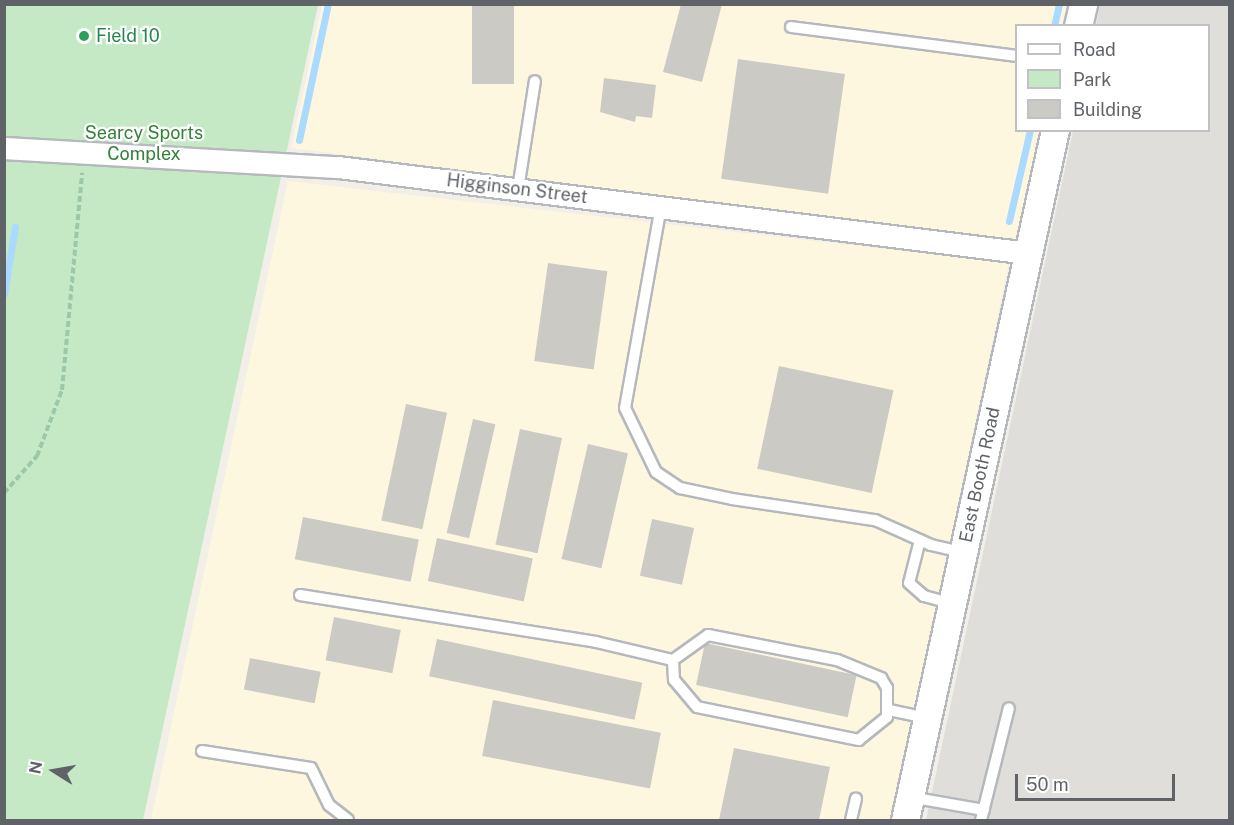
<!DOCTYPE html>
<html>
<head>
<meta charset="utf-8">
<style>
  body { margin:0 }
  #map { position:relative; width:1234px; height:825px; overflow:hidden; background:#f1efe8; font-family:"Public Sans",sans-serif }
  div>[style] { position:absolute }
  .commercial>* { inset:0; background:#fef7e0 }
  .industrial>* { inset:0; background:#e0deda }
  .green>* { inset:0; background:#c5e8c5 }
  .stream>* { height:7px; margin:-3.5px; padding:0 3.5px; transform-origin:3.5px; border-radius:3.5px; background:#aadaff }
  .building>* { inset:0; background:#cccac5; transform-origin:0 0 }
  .path>* { height:4px; margin-top:-2px; transform-origin:0; background:repeating-linear-gradient(90deg,#9cc7a9 0 6px,transparent 0 9px) }
  .roads { filter:drop-shadow(2px 0 #b5b8bc) drop-shadow(-2px 0 #b5b8bc) drop-shadow(0 2px #b5b8bc) drop-shadow(0 -2px #b5b8bc) }
  .service>* { height:10px; margin:-5px; padding:0 5px; transform-origin:5px; border-radius:5px; background:#fff }
  .minor>* { height:21px; margin:-10.5px; padding:0 10.5px; transform-origin:10.5px; border-radius:10.5px; background:#fff }
  .tertiary>* { height:27px; margin:-13.5px; padding:0 13.5px; transform-origin:13.5px; border-radius:13.5px; background:#fff }
  .dots>* { width:16px; height:16px; translate:-50% -50%; box-sizing:border-box; border:3px solid #fff; border-radius:50% }
  span { translate:-50% -50%; white-space:nowrap; text-align:center; line-height:1.15; -webkit-text-stroke:4.5px #fff; paint-order:stroke }
  .leisure-label { font-size:18px; color:#27864d }
  .left { translate:0 -50%; text-align:left }
  .park-label { font-size:18px; color:#348238 }
  .street-label { font-size:18px; color:#5f6368 }
  .frame { position:absolute; inset:0; border:6px solid #5f6368; pointer-events:none }
  .legend { position:absolute; left:1015px; top:24px; width:195px; height:108px; box-sizing:border-box; background:#fff; border:2px solid #bfc1c3; margin:0; padding:8px 10px; list-style:none; font-size:18px; color:#5f6368 }
  .legend li { display:flex; align-items:center; gap:12px; height:30px }
  .legend b { width:30px; border:2px solid #bfc1c3 }
  .north { position:absolute; left:24px; top:741px; width:60px; height:60px; -webkit-text-stroke:4px #fff; paint-order:stroke; rotate:281deg; font-size:16px; font-weight:700; line-height:24px; text-align:center; color:#5f6368 }
  .north::after { content:''; display:block; margin:auto; width:21px; height:27px; background:#5f6368; clip-path:polygon(50% 0,100% 100%,50% 72%,0 100%) }
  .scale { position:absolute; left:1015px; top:774px; width:160px; height:27px; box-sizing:border-box; border:3px solid #5f6368; border-top:0; padding-left:8px; font-size:18px; line-height:21px; white-space:nowrap; color:#5f6368; -webkit-text-stroke:4px #fff; paint-order:stroke }
</style>
</head>
<body>
<div id="map">
  <div class="commercial">
    <div style="clip-path:polygon(322px 5px,1071px 5px,1067px 25px,1016px 26px,1016px 130px,1044px 131px,1020px 241px,291px 148px)"></div>
    <div style="clip-path:polygon(288px 181px,1009px 263px,891px 820px,151px 820px)"></div>
  </div>
  <div class="industrial">
    <div style="clip-path:polygon(1100px 5px,1229px 5px,1229px 820px,926px 820px,1073px 131px,1208px 130px,1208px 26px,1096px 25px)"></div>
  </div>
  <div class="green">
    <div style="clip-path:polygon(4px 5px,318px 5px,143px 820px,5px 820px)"></div>
  </div>
  <div class="stream">
    <div style="left:1054px;top:26px;width:23px;rotate:-77deg"></div>
    <div style="left:299px;top:140px;width:139px;rotate:-78deg"></div>
    <div style="left:1009px;top:221px;width:93px;rotate:-77deg"></div>
    <div style="left:4px;top:294px;width:68px;rotate:-80.7deg"></div>
  </div>
  <div class="building">
    <div style="left:472px;top:4px;width:42px;height:80px"></div>
    <div style="clip-path:polygon(681px 4px,722px 4px,702px 82px,663px 72px)"></div>
    <div style="left:738px;top:59px;width:108px;height:121px;rotate:8deg"></div>
    <div style="clip-path:polygon(604px 78px,656px 85px,652px 118px,636px 116px,635px 122px,600px 112px)"></div>
    <div style="left:548px;top:263px;width:60px;height:99px;rotate:8deg"></div>
    <div style="left:779px;top:366px;width:117px;height:105px;rotate:12deg"></div>
    <div style="left:406px;top:404px;width:42px;height:119px;rotate:12deg"></div>
    <div style="left:473px;top:419px;width:23px;height:117px;rotate:13deg"></div>
    <div style="left:520px;top:429px;width:43px;height:118px;rotate:12deg"></div>
    <div style="left:588px;top:444px;width:41px;height:118px;rotate:13deg"></div>
    <div style="left:303px;top:517px;width:118px;height:43px;rotate:11deg"></div>
    <div style="left:652px;top:519px;width:43px;height:58px;rotate:12deg"></div>
    <div style="left:437px;top:538px;width:98px;height:44px;rotate:12deg"></div>
    <div style="left:334px;top:617px;width:68px;height:44px;rotate:11deg"></div>
    <div style="left:437px;top:639px;width:210px;height:38px;rotate:12deg"></div>
    <div style="left:705px;top:643px;width:155px;height:43px;rotate:12deg"></div>
    <div style="left:250px;top:658px;width:72px;height:32px;rotate:11deg"></div>
    <div style="left:493px;top:700px;width:171px;height:57px;rotate:11deg"></div>
    <div style="clip-path:polygon(734px 748px,830px 767px,819px 820px,719px 820px)"></div>
  </div>
  <div class="path">
    <div style="left:4px;top:493px;width:50px;rotate:-48.3deg"></div>
    <div style="left:37px;top:456px;width:71px;rotate:-69.3deg"></div>
    <div style="left:62px;top:390px;width:218px;rotate:-84.7deg"></div>
  </div>
  <div class="roads">
    <div class="service">
      <div style="left:791px;top:27px;width:227px;rotate:7.3deg"></div>
      <div style="left:518px;top:189px;width:109px;rotate:-81.1deg"></div>
      <div style="left:661px;top:206px;width:205px;rotate:100.1deg"></div>
      <div style="left:625px;top:408px;width:71px;rotate:64.2deg"></div>
      <div style="left:656px;top:472px;width:29px;rotate:34deg"></div>
      <div style="left:680px;top:488px;width:53px;rotate:11.9deg"></div>
      <div style="left:732px;top:499px;width:145px;rotate:8.4deg"></div>
      <div style="left:875px;top:520px;width:61px;rotate:24.1deg"></div>
      <div style="left:931px;top:545px;width:32px;rotate:13deg"></div>
      <div style="left:920px;top:540px;width:44px;rotate:104.3deg"></div>
      <div style="left:909px;top:583px;width:20px;rotate:41deg"></div>
      <div style="left:924px;top:596px;width:28px;rotate:15deg"></div>
      <div style="left:300px;top:595px;width:300px;rotate:9deg"></div>
      <div style="left:596px;top:642px;width:79px;rotate:13.2deg"></div>
      <div style="left:673px;top:660px;width:43px;rotate:-35.5deg"></div>
      <div style="left:708px;top:635px;width:131px;rotate:11deg"></div>
      <div style="left:837px;top:660px;width:48px;rotate:22.2deg"></div>
      <div style="left:881px;top:678px;width:12px;rotate:59deg"></div>
      <div style="left:887px;top:688px;width:29px;rotate:90deg"></div>
      <div style="left:887px;top:717px;width:36px;rotate:141deg"></div>
      <div style="left:859px;top:740px;width:165px;rotate:-168.5deg"></div>
      <div style="left:697px;top:707px;width:35px;rotate:-130deg"></div>
      <div style="left:674px;top:680px;width:20px;rotate:-93deg"></div>
      <div style="left:889px;top:710px;width:38px;rotate:12deg"></div>
      <div style="left:202px;top:751px;width:110px;rotate:8.9deg"></div>
      <div style="left:311px;top:768px;width:41px;rotate:64.1deg"></div>
      <div style="left:329px;top:805px;width:24px;rotate:38deg"></div>
      <div style="left:910px;top:797px;width:75px;rotate:10deg"></div>
      <div style="left:851px;top:820px;width:22px;rotate:-77deg"></div>
      <div style="left:981px;top:820px;width:115px;rotate:-76deg"></div>
    </div>
    <div class="minor">
      <div style="left:4px;top:148px;width:335px;rotate:3.3deg"></div>
      <div style="left:338px;top:167px;width:695px;rotate:7.1deg"></div>
    </div>
    <div class="tertiary">
      <div style="left:1078px;top:26px;width:23px;rotate:-77deg"></div>
      <div style="left:905px;top:820px;width:706px;rotate:-77.74deg"></div>
    </div>
  </div>
  <div class="dots">
    <div style="left:84px;top:36px;background:#2e9e5b"></div>
  </div>
  <div class="leisure-label">
    <span class="left" style="left:96px;top:36px">Field 10</span>
  </div>
  <div class="park-label">
    <span style="left:144px;top:144px">Searcy Sports<br>Complex</span>
  </div>
  <div class="street-label">
    <span style="left:517px;top:189px;rotate:7deg">Higginson Street</span>
    <span style="left:980px;top:475px;rotate:-78deg">East Booth Road</span>
  </div>
  <div class="frame"></div>
  <ul class="legend">
  <li><b style="height:8px;background:#fff"></b>Road</li>
  <li><b style="height:16px;background:#c5e8c5"></b>Park</li>
  <li><b style="height:16px;background:#cccac5"></b>Building</li>
  </ul>
  <div class="north">N</div>
  <div class="scale">50 m</div>
</div>
</body>
</html>
